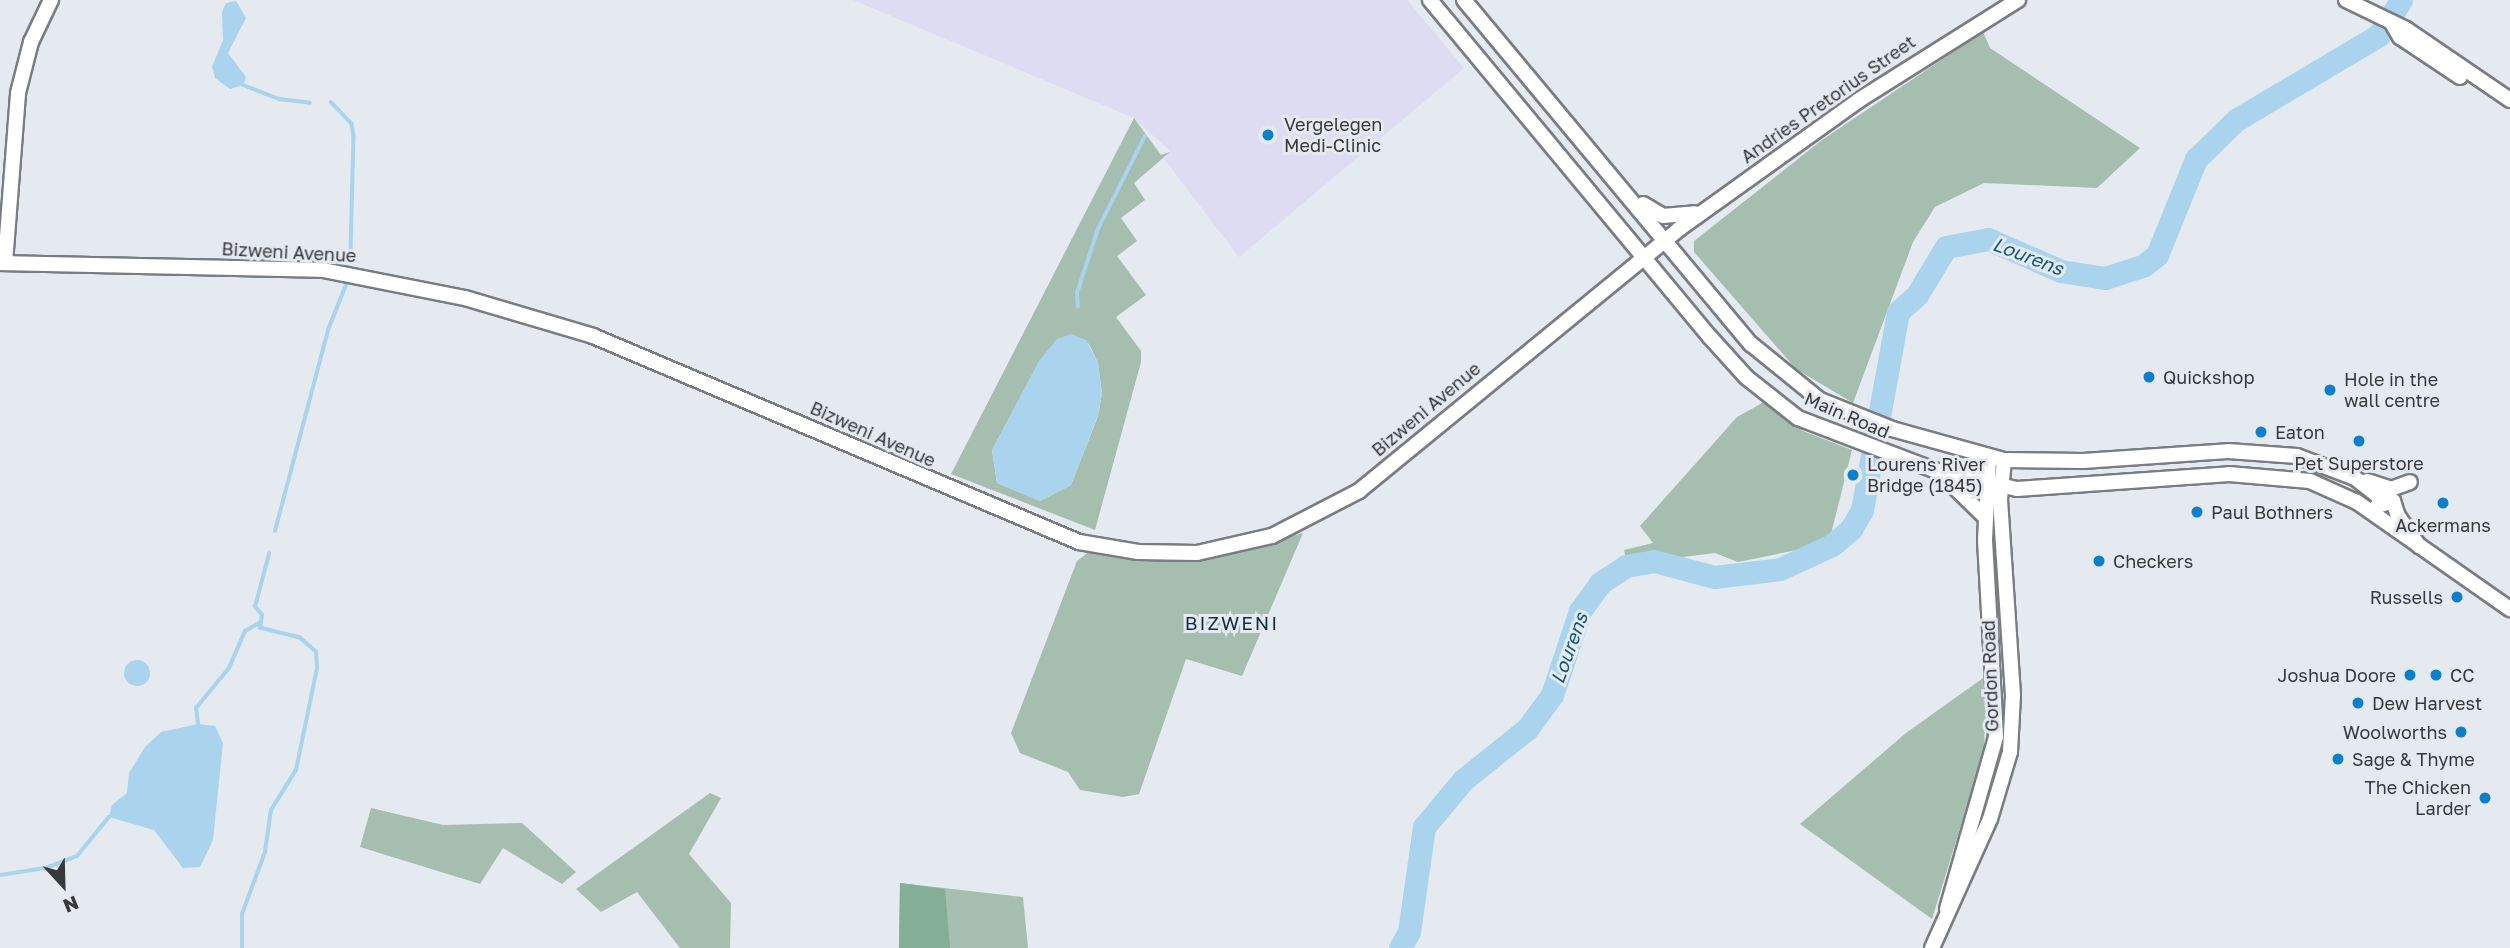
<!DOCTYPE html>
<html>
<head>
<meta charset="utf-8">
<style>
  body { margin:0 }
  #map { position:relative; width:2510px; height:948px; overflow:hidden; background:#e5e9f0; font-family:"Golos Text",sans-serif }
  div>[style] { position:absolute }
  .medical>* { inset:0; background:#dedcf2 }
  .green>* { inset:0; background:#a5beaf }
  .forest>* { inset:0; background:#85ae96 }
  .water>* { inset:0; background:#aad3ed }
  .round { border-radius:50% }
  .stream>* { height:3.5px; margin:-1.75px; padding:0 1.75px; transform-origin:1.75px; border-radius:1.75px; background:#aad3ed }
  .river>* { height:23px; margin:-11.5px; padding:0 11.5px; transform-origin:11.5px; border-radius:11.5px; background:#aad3ed }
  .roads { filter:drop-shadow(2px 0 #797d83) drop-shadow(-2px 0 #797d83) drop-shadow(0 2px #797d83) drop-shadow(0 -2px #797d83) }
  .secondary>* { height:14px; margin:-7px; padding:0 7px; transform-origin:7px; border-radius:7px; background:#fff }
  .dots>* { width:19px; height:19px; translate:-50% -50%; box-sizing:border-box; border:4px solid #e5e9f0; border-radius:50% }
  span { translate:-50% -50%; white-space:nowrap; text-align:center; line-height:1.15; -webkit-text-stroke:6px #e5e9f0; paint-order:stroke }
  .street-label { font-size:18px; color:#37393b }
  .poi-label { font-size:18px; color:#37393b }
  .left { translate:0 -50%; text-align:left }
  .right { translate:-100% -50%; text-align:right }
  .water-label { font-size:19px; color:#10587a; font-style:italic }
  .neighbourhood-label { font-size:19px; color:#0c2d46; letter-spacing:2px }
  .north { position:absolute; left:28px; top:850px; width:70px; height:70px; -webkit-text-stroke:5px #e5e9f0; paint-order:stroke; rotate:158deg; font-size:19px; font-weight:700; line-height:28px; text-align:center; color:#37393b }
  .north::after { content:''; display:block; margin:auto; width:24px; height:32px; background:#37393b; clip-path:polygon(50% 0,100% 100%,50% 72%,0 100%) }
</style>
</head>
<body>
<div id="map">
  <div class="medical">
    <div style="clip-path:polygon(853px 0,1407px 0,1464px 68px,1239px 257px,1165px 160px,1170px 151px,1134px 118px)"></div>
  </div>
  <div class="green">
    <div style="clip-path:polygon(1983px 32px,1990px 48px,2140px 148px,2097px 188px,1984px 183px,1935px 207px,1913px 242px,1853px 403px,1796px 369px,1694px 252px,1694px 241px,1822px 140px)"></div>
    <div style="clip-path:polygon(evenodd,1134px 118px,1161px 155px,1170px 152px,1134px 183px,1145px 200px,1121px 218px,1137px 241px,1117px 256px,1146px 295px,1116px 317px,1141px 351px,1141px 362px,1095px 530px,951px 474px,1134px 118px,1071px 334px,1089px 344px,1098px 363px,1102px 393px,1098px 416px,1071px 485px,1040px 501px,997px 483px,992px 450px,1024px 390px,1071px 334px)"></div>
    <div style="clip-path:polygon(1764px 402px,1803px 431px,1852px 450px,1830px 538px,1816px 546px,1738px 562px,1715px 553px,1627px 564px,1624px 550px,1653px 543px,1640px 526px,1737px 417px)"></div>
    <div style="clip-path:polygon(1303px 533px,1242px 676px,1186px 659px,1139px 794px,1123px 797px,1080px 790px,1068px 772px,1020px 753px,1011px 733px,1077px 561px,1089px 552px,1172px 561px,1213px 558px)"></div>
    <div style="clip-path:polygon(1986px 676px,1984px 751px,1932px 919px,1800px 824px,1906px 733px)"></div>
    <div style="clip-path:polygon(710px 793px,721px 798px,689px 854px,731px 903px,730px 948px,680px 948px,637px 892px,601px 912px,576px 889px)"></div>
    <div style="clip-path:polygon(371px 808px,443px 825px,522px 823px,576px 872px,562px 884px,503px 848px,480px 884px,360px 847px)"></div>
    <div style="clip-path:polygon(900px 883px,1023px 897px,1028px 948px,899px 948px)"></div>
  </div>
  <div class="forest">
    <div style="clip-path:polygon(900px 883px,945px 889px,950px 948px,899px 948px)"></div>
  </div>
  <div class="water">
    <div style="clip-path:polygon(236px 1px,246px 18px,228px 53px,246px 77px,243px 85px,230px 89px,215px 78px,212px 67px,223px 40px,222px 12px,226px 3px)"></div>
    <div style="clip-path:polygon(1071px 334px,1086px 340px,1098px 363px,1102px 393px,1098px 415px,1071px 485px,1040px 501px,997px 483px,992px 450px,1039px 361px,1057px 339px)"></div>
    <div class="round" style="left:124px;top:660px;width:26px;height:26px"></div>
    <div style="clip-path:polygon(198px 724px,215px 726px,223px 743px,213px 840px,200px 867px,183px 868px,154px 830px,109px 817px,112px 805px,127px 793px,129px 773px,145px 747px,161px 732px)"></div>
  </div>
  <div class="stream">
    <div style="left:243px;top:85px;width:39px;rotate:21deg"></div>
    <div style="left:279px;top:99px;width:31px;rotate:7deg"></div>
    <div style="left:331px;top:102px;width:30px;rotate:46deg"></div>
    <div style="left:352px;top:124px;width:12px;rotate:81deg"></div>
    <div style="left:354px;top:136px;width:117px;rotate:91.5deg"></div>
    <div style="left:1078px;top:307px;width:14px;rotate:-94deg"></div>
    <div style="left:1077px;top:293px;width:67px;rotate:-71.8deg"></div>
    <div style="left:1098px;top:229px;width:104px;rotate:-63.2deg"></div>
    <div style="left:275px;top:531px;width:208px;rotate:-75.2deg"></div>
    <div style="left:328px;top:330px;width:48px;rotate:-68.2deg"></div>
    <div style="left:198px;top:724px;width:16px;rotate:-97deg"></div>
    <div style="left:196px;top:708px;width:52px;rotate:-50.5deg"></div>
    <div style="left:229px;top:668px;width:40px;rotate:-66.6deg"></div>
    <div style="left:245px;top:631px;width:18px;rotate:-29deg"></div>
    <div style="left:0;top:875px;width:47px;rotate:-8.7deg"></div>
    <div style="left:46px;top:868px;width:33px;rotate:-21deg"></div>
    <div style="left:77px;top:856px;width:50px;rotate:-50.6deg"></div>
    <div style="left:242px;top:948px;width:34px;rotate:-90deg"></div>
    <div style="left:242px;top:914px;width:66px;rotate:-69.6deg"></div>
    <div style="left:265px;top:852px;width:42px;rotate:-81.9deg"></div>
    <div style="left:271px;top:810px;width:47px;rotate:-58deg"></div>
    <div style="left:296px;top:770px;width:103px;rotate:-78.3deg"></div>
    <div style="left:317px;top:669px;width:17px;rotate:-93deg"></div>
    <div style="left:316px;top:652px;width:21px;rotate:-139deg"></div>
    <div style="left:300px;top:638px;width:41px;rotate:-166deg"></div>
    <div style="left:260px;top:628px;width:13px;rotate:-81deg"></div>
    <div style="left:262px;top:615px;width:11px;rotate:-131deg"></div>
    <div style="left:255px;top:607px;width:55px;rotate:-75.2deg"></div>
  </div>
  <div class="river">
    <div style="left:1400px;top:948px;width:18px;rotate:-61deg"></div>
    <div style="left:1409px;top:932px;width:106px;rotate:-81.9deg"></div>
    <div style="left:1424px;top:827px;width:61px;rotate:-50.3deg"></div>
    <div style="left:1463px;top:780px;width:82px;rotate:-38.6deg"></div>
    <div style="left:1527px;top:729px;width:42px;rotate:-53.7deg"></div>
    <div style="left:1552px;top:695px;width:89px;rotate:-71.6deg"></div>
    <div style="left:1580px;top:611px;width:34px;rotate:-54deg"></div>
    <div style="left:1600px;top:583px;width:31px;rotate:-33deg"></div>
    <div style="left:1626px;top:566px;width:28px;rotate:-10deg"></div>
    <div style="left:1654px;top:561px;width:62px;rotate:14.9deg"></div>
    <div style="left:1714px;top:577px;width:66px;rotate:-6.9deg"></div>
    <div style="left:1780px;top:569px;width:57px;rotate:-24.8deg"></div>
    <div style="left:1832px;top:545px;width:25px;rotate:-40deg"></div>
    <div style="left:1851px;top:529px;width:22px;rotate:-60deg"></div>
    <div style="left:1862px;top:510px;width:201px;rotate:-79.7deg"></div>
    <div style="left:1898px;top:312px;width:25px;rotate:-42deg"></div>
    <div style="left:1917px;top:295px;width:56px;rotate:-58.9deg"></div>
    <div style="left:1946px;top:247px;width:43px;rotate:-10.8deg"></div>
    <div style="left:1988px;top:239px;width:80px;rotate:23.7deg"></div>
    <div style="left:2061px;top:271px;width:45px;rotate:9deg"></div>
    <div style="left:2105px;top:278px;width:40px;rotate:-18deg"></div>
    <div style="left:2143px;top:266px;width:18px;rotate:-38deg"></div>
    <div style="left:2157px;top:255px;width:104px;rotate:-67.9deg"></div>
    <div style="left:2196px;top:159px;width:56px;rotate:-44.3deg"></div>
    <div style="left:2236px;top:120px;width:166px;rotate:-30.7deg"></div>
    <div style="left:2379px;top:35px;width:41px;rotate:-57.8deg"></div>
  </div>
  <div class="roads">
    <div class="secondary">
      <div style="left:1430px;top:0;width:437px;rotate:50.3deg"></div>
      <div style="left:1709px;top:336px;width:55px;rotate:47.9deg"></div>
      <div style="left:1746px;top:377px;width:66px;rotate:38.3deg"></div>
      <div style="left:1798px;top:418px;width:149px;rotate:20.9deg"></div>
      <div style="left:1937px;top:471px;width:82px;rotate:12.7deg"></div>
      <div style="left:2017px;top:489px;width:213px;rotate:-4deg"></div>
      <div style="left:2229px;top:474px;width:81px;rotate:4.9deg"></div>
      <div style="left:2310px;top:481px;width:51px;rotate:24.1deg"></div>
      <div style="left:2357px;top:502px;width:187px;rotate:35deg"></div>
      <div style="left:1464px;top:0;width:448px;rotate:50.2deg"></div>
      <div style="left:1751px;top:344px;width:89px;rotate:39.1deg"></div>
      <div style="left:1820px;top:400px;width:78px;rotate:21.9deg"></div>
      <div style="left:1892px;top:429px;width:116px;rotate:15.5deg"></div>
      <div style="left:2004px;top:460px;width:79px;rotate:0.7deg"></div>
      <div style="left:2083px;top:461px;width:145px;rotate:-3.9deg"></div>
      <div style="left:2228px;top:451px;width:69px;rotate:4.1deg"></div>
      <div style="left:2297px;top:456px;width:62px;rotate:20.8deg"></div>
      <div style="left:2355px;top:478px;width:36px;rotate:38deg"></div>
      <div style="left:2346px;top:0;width:67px;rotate:25.8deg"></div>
      <div style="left:2406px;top:29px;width:126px;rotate:34.3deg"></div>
      <div style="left:2393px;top:25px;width:14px;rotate:60deg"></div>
      <div style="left:2400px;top:37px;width:72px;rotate:33.7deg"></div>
      <div style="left:1643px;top:204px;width:23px;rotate:31deg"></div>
      <div style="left:1663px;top:216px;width:32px;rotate:-5deg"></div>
      <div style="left:0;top:263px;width:323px;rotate:1.2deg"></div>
      <div style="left:323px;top:270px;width:145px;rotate:11.2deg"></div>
      <div style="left:465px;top:298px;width:134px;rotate:16.5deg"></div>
      <div style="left:593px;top:336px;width:528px;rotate:22.97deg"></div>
      <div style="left:1079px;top:542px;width:60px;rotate:9.6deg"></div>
      <div style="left:1138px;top:552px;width:59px;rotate:1deg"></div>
      <div style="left:1197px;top:553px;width:77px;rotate:-12.8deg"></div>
      <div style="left:1272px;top:536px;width:98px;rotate:-27.3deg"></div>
      <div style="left:1359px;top:491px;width:414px;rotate:-39.3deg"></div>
      <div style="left:1679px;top:229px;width:221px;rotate:-35.6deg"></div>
      <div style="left:1859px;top:100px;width:188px;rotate:-32.2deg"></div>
      <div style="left:5px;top:263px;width:170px;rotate:-85.6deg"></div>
      <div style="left:18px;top:93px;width:53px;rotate:-75.7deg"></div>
      <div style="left:31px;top:42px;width:47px;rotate:-64.5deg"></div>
      <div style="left:1941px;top:474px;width:62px;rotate:44.3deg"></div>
      <div style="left:2367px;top:481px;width:25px;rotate:18deg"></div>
      <div style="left:2391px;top:489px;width:20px;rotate:-20deg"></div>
      <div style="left:2377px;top:506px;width:17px;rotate:-17deg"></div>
      <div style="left:2393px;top:501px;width:16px;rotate:72deg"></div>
      <div style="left:2398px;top:516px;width:37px;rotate:55deg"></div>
      <div style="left:1947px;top:909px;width:179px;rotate:-74.1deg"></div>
      <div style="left:1996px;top:737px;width:197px;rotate:-93.2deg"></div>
      <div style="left:1985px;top:540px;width:83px;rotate:-87.2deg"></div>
      <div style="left:1932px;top:948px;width:141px;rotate:-65.8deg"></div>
      <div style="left:1990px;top:819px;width:70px;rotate:-73.4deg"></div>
      <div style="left:2010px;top:752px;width:57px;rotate:-87deg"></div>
      <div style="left:2013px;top:695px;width:196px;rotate:-93.8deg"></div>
      <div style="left:2000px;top:499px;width:39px;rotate:-84deg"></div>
    </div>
  </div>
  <div class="dots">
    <div style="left:1268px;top:135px;background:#0b80c9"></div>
    <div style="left:2149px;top:377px;background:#0b80c9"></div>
    <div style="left:2330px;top:390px;background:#0b80c9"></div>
    <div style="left:2261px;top:432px;background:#0b80c9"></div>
    <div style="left:2359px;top:441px;background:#0b80c9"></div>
    <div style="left:1853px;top:475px;background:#0b80c9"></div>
    <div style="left:2443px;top:503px;background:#0b80c9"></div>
    <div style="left:2197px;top:512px;background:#0b80c9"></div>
    <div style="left:2099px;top:561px;background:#0b80c9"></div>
    <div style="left:2457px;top:597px;background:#0b80c9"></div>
    <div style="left:2410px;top:675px;background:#0b80c9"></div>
    <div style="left:2436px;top:675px;background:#0b80c9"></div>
    <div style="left:2358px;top:703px;background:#0b80c9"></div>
    <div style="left:2461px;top:732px;background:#0b80c9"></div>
    <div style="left:2338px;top:759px;background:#0b80c9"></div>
    <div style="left:2485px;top:798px;background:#0b80c9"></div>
  </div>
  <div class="street-label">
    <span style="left:1828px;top:99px;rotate:-35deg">Andries Pretorius Street</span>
    <span style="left:289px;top:252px;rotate:3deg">Bizweni Avenue</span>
    <span style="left:1426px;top:409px;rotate:-40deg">Bizweni Avenue</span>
    <span style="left:1847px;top:415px;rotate:23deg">Main Road</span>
    <span style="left:873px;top:434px;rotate:24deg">Bizweni Avenue</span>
    <span style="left:1990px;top:676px;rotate:-92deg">Gordon Road</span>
  </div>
  <div class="poi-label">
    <span class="left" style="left:1284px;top:135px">Vergelegen<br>Medi-Clinic</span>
    <span class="left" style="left:2163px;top:377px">Quickshop</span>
    <span class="left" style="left:2344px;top:390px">Hole in the<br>wall centre</span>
    <span class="left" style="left:2275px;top:432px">Eaton</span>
    <span style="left:2359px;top:463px">Pet Superstore</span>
    <span class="left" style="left:1867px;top:475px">Lourens River<br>Bridge (1845)</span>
    <span class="left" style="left:2211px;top:512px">Paul Bothners</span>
    <span style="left:2443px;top:525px">Ackermans</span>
    <span class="left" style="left:2113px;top:561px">Checkers</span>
    <span class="right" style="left:2443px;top:597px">Russells</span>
    <span class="right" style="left:2396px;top:675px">Joshua Doore</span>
    <span class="left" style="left:2450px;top:675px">CC</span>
    <span class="left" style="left:2372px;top:703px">Dew Harvest</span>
    <span class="right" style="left:2447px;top:732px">Woolworths</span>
    <span class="left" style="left:2352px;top:759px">Sage &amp; Thyme</span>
    <span class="right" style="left:2471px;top:798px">The Chicken<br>Larder</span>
  </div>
  <div class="water-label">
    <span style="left:2028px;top:256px;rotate:21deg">Lourens</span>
    <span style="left:1569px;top:648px;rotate:-70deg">Lourens</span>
  </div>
  <div class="neighbourhood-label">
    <span style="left:1232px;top:623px">BIZWENI</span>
  </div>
  <div class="north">N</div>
</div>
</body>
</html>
